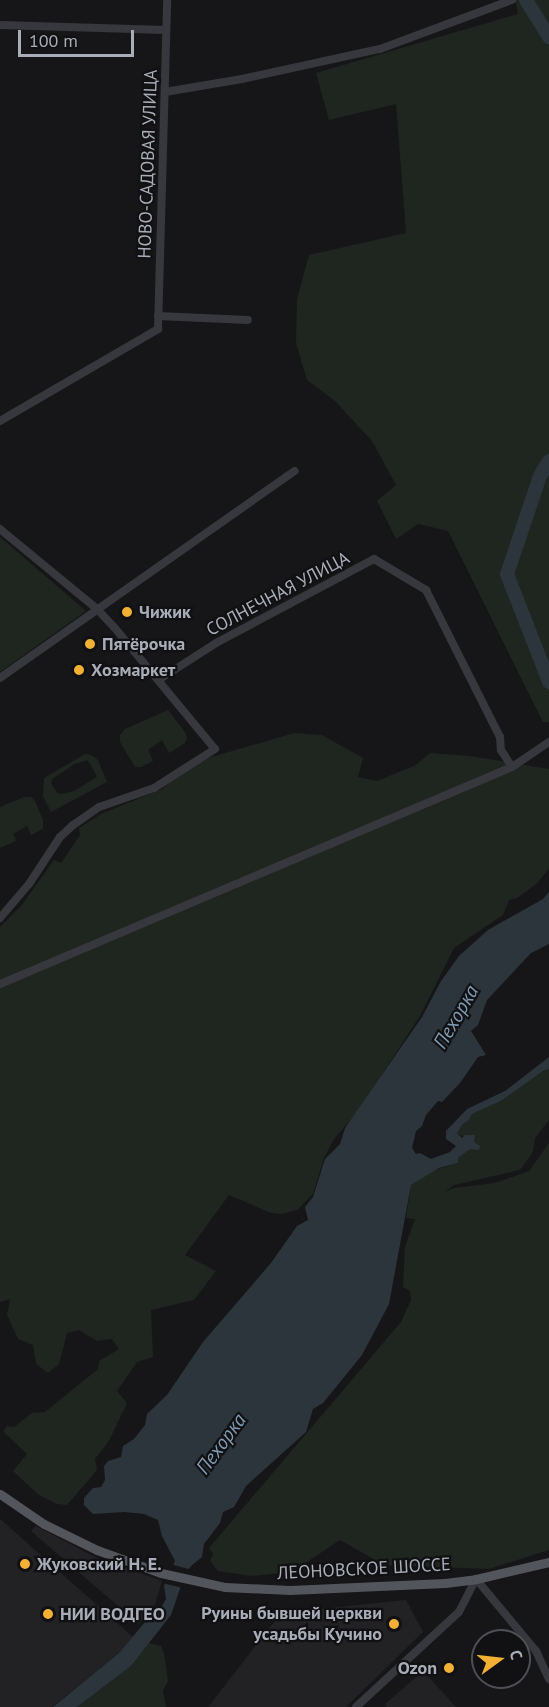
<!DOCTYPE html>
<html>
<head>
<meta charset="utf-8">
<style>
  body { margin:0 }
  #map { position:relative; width:549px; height:1707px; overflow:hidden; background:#161618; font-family:"PT Sans",sans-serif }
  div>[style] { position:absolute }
  .built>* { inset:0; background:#222225 }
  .green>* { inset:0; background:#1e261f }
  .water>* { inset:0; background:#2c353c }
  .pier>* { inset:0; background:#161618 }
  .river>* { height:14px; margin:-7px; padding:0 7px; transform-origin:7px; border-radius:7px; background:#2c353c }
  .minor>* { height:8px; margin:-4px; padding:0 4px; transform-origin:4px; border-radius:4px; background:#37383d }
  .major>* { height:9px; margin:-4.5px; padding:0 4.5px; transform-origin:4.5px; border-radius:4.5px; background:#53555c }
  .dots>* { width:16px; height:16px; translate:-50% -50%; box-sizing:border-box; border:3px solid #111113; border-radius:50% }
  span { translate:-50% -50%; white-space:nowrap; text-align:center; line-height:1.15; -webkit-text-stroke:4.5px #111113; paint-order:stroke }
  .street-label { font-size:18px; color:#a8adb8 }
  .poi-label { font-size:18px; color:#a8adb8; font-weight:700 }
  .left { translate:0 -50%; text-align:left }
  .right { translate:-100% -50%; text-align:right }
  .water-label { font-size:20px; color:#7f9bb3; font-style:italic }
  .north { position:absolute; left:471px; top:1629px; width:60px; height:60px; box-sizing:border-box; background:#111113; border:2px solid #4d4f55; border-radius:50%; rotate:75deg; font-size:16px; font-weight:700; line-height:24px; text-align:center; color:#a8adb8 }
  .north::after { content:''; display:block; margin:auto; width:21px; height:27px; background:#f2b134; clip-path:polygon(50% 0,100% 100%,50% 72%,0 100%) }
  .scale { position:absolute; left:18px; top:30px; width:116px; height:27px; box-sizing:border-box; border:3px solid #a8adb8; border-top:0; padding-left:8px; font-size:18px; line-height:21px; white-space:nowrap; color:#a8adb8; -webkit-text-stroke:4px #111113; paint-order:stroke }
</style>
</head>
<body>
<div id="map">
  <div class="built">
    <div style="clip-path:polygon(0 1519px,133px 1637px,120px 1652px,52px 1707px,0 1707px)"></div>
    <div style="clip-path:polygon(36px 1526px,95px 1557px,162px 1581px,155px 1605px,139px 1624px,31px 1531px)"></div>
    <div style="clip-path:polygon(406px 1600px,423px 1632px,346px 1707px,208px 1707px,281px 1613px)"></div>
    <div style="clip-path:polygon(423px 1671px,456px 1707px,387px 1707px,385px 1704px)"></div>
  </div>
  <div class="green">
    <div style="clip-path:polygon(515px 0,549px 0,549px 722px,543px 722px,448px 531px,418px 524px,396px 539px,377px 501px,396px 485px,372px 441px,335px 401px,307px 380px,296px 343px,297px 299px,309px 255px,406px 233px,396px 104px,329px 120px,316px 73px,518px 14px)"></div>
    <div style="clip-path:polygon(0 537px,86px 611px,0 672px)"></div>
    <div style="clip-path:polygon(168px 710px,185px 732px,187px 738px,185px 743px,169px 753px,162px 740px,148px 750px,153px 761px,141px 767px,135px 767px,120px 742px,120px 735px,125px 729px)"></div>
    <div style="clip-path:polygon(294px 733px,322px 735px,363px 758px,358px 777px,377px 781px,416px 765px,430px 753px,470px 756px,549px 769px,549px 869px,536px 884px,517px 898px,509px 900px,503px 915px,454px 948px,420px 1016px,358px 1111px,334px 1139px,324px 1158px,313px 1194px,297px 1210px,282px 1214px,271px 1213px,229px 1195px,185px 1255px,216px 1271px,194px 1300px,151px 1310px,153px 1357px,137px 1362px,117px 1391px,127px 1403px,109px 1441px,95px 1459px,97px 1470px,67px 1505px,57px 1504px,39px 1495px,13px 1471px,27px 1454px,3px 1431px,7px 1426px,14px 1427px,32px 1413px,45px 1412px,98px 1369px,99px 1361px,119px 1349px,112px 1339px,97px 1341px,79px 1330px,67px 1333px,59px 1364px,48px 1373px,36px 1364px,33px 1345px,18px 1339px,7px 1315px,10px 1299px,0 1302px,0 927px,21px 906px,54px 860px,61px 863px,80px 835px,79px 828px,101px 814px,162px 789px,175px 778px,208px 758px)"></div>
    <div style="clip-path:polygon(evenodd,85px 754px,91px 755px,98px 760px,107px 782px,51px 812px,43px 796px,44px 778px,85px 754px,88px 760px,97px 777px,74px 791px,62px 794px,57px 793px,51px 783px,52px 779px,75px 764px,88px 760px)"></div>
    <div style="clip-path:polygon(24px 797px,31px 797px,35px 801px,43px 820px,43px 829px,31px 835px,27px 826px,13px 834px,16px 841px,0 848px,0 807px)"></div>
    <div style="clip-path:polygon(549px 1069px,549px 1120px,535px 1138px,533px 1152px,520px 1170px,454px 1185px,445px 1192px,454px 1188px,495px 1183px,529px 1171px,549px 1143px,549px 1550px,489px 1569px,384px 1565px,340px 1540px,292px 1572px,252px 1576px,218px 1571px,210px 1561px,213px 1554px,209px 1548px,401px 1322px,411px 1300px,410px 1291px,403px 1287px,405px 1247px,415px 1219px,406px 1218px,411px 1185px,432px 1171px,458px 1163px,458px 1158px,474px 1142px,456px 1133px,472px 1114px,501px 1101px,543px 1071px)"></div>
    <div style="clip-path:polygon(149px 1643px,161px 1646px,164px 1652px,168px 1681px,163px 1691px,166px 1707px,77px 1707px,131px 1666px)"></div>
  </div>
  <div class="water">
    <div style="clip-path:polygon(549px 892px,549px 944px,531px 953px,487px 1000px,478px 1025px,471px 1031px,486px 1055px,478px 1057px,460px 1083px,442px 1102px,438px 1101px,426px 1115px,422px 1126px,416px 1131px,412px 1148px,416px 1154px,420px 1153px,431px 1159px,450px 1152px,456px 1146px,446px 1139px,446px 1131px,467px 1109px,505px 1091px,549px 1057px,549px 1069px,543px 1071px,501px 1101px,472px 1114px,469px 1120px,463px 1124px,457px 1133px,462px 1138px,465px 1135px,475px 1135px,474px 1142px,480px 1146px,479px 1150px,470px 1149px,458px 1158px,458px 1163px,439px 1168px,411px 1185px,389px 1304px,362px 1355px,323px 1403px,313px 1409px,306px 1432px,246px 1486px,234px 1507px,223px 1512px,220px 1523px,204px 1544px,202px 1557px,191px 1566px,184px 1577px,171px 1615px,131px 1666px,77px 1707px,53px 1707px,120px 1652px,145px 1622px,147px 1623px,158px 1613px,166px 1599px,164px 1586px,175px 1561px,162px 1536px,158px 1520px,144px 1514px,124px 1512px,93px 1514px,84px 1505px,84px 1498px,93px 1488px,101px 1487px,105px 1480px,104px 1466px,108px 1461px,121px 1457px,123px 1446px,134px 1439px,145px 1425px,147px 1414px,167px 1395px,203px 1342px,271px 1263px,297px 1226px,308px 1220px,305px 1207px,313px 1197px,325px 1159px,340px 1144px,345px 1128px,422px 1017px,441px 981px,459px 956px,488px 930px,543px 899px)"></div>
  </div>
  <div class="pier">
    <div style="clip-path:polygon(170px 1564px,192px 1570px,183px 1588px,162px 1583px)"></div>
  </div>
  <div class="river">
    <div style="left:526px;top:0;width:44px;rotate:58.1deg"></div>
    <div style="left:549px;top:461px;width:17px;rotate:121deg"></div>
    <div style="left:540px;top:476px;width:103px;rotate:108.6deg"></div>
    <div style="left:507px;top:574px;width:116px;rotate:68.7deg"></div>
  </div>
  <div class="minor">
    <div style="left:0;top:25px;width:166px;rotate:1.7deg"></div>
    <div style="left:165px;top:92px;width:78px;rotate:-9.6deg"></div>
    <div style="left:242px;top:79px;width:141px;rotate:-12.3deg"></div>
    <div style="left:380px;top:49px;width:141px;rotate:-20.4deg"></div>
    <div style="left:158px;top:316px;width:90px;rotate:2.5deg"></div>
    <div style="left:0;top:421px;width:183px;rotate:-30.2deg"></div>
    <div style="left:158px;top:329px;width:329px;rotate:-88.4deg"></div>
    <div style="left:0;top:529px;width:126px;rotate:39.5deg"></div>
    <div style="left:97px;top:609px;width:25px;rotate:47deg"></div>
    <div style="left:114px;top:627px;width:158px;rotate:50.4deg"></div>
    <div style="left:215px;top:749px;width:72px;rotate:147.4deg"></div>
    <div style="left:154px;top:788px;width:58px;rotate:160.9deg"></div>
    <div style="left:99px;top:807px;width:32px;rotate:145deg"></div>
    <div style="left:73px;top:825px;width:18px;rotate:137deg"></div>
    <div style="left:60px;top:837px;width:56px;rotate:123.4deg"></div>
    <div style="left:29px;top:884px;width:45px;rotate:130.5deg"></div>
    <div style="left:0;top:678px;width:360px;rotate:-35.1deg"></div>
    <div style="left:160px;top:679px;width:67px;rotate:-32.7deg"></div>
    <div style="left:216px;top:643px;width:179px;rotate:-28deg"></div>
    <div style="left:374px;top:559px;width:61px;rotate:30.8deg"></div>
    <div style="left:426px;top:590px;width:165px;rotate:63.3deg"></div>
    <div style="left:500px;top:737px;width:13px;rotate:86deg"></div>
    <div style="left:501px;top:750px;width:20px;rotate:57deg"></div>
    <div style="left:0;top:984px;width:556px;rotate:-22.97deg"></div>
    <div style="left:512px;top:767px;width:45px;rotate:-34deg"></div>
    <div style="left:356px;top:1707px;width:140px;rotate:-42.7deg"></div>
    <div style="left:459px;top:1612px;width:37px;rotate:-63deg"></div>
    <div style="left:476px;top:1579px;width:94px;rotate:50.2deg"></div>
    <div style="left:536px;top:1651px;width:31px;rotate:65deg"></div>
  </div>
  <div class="major">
    <div style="left:0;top:1494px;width:53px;rotate:34.3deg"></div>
    <div style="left:44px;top:1524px;width:59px;rotate:26.1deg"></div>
    <div style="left:97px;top:1550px;width:68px;rotate:19.8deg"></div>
    <div style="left:161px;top:1573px;width:66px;rotate:12.3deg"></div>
    <div style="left:225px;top:1587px;width:65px;rotate:2.6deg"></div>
    <div style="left:290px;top:1590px;width:155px;rotate:-2.6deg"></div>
    <div style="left:445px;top:1583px;width:31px;rotate:-7deg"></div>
    <div style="left:476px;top:1579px;width:75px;rotate:-13.1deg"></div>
  </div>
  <div class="dots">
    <div style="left:127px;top:612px;background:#f2b134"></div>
    <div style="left:90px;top:644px;background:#f2b134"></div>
    <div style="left:79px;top:670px;background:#f2b134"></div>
    <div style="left:25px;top:1564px;background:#f2b134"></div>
    <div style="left:48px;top:1614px;background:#f2b134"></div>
    <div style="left:394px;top:1624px;background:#f2b134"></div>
    <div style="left:449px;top:1668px;background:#f2b134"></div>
  </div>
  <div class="street-label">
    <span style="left:148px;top:164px;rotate:-88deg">НОВО-САДОВАЯ УЛИЦА</span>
    <span style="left:278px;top:594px;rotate:-28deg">СОЛНЕЧНАЯ УЛИЦА</span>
    <span style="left:364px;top:1569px;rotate:-3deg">ЛЕОНОВСКОЕ ШОССЕ</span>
  </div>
  <div class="poi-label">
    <span class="left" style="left:139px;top:612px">Чижик</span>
    <span class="left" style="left:102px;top:644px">Пятёрочка</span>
    <span class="left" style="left:91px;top:670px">Хозмаркет</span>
    <span class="left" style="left:37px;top:1564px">Жуковский Н. Е.</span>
    <span class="left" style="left:60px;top:1614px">НИИ ВОДГЕО</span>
    <span class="right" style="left:382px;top:1624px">Руины бывшей церкви<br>усадьбы Кучино</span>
    <span class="right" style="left:437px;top:1668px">Ozon</span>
  </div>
  <div class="water-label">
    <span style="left:456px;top:1017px;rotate:-60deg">Пехорка</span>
    <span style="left:221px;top:1444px;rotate:-54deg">Пехорка</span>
  </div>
  <div class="north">С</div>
  <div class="scale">100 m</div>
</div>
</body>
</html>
